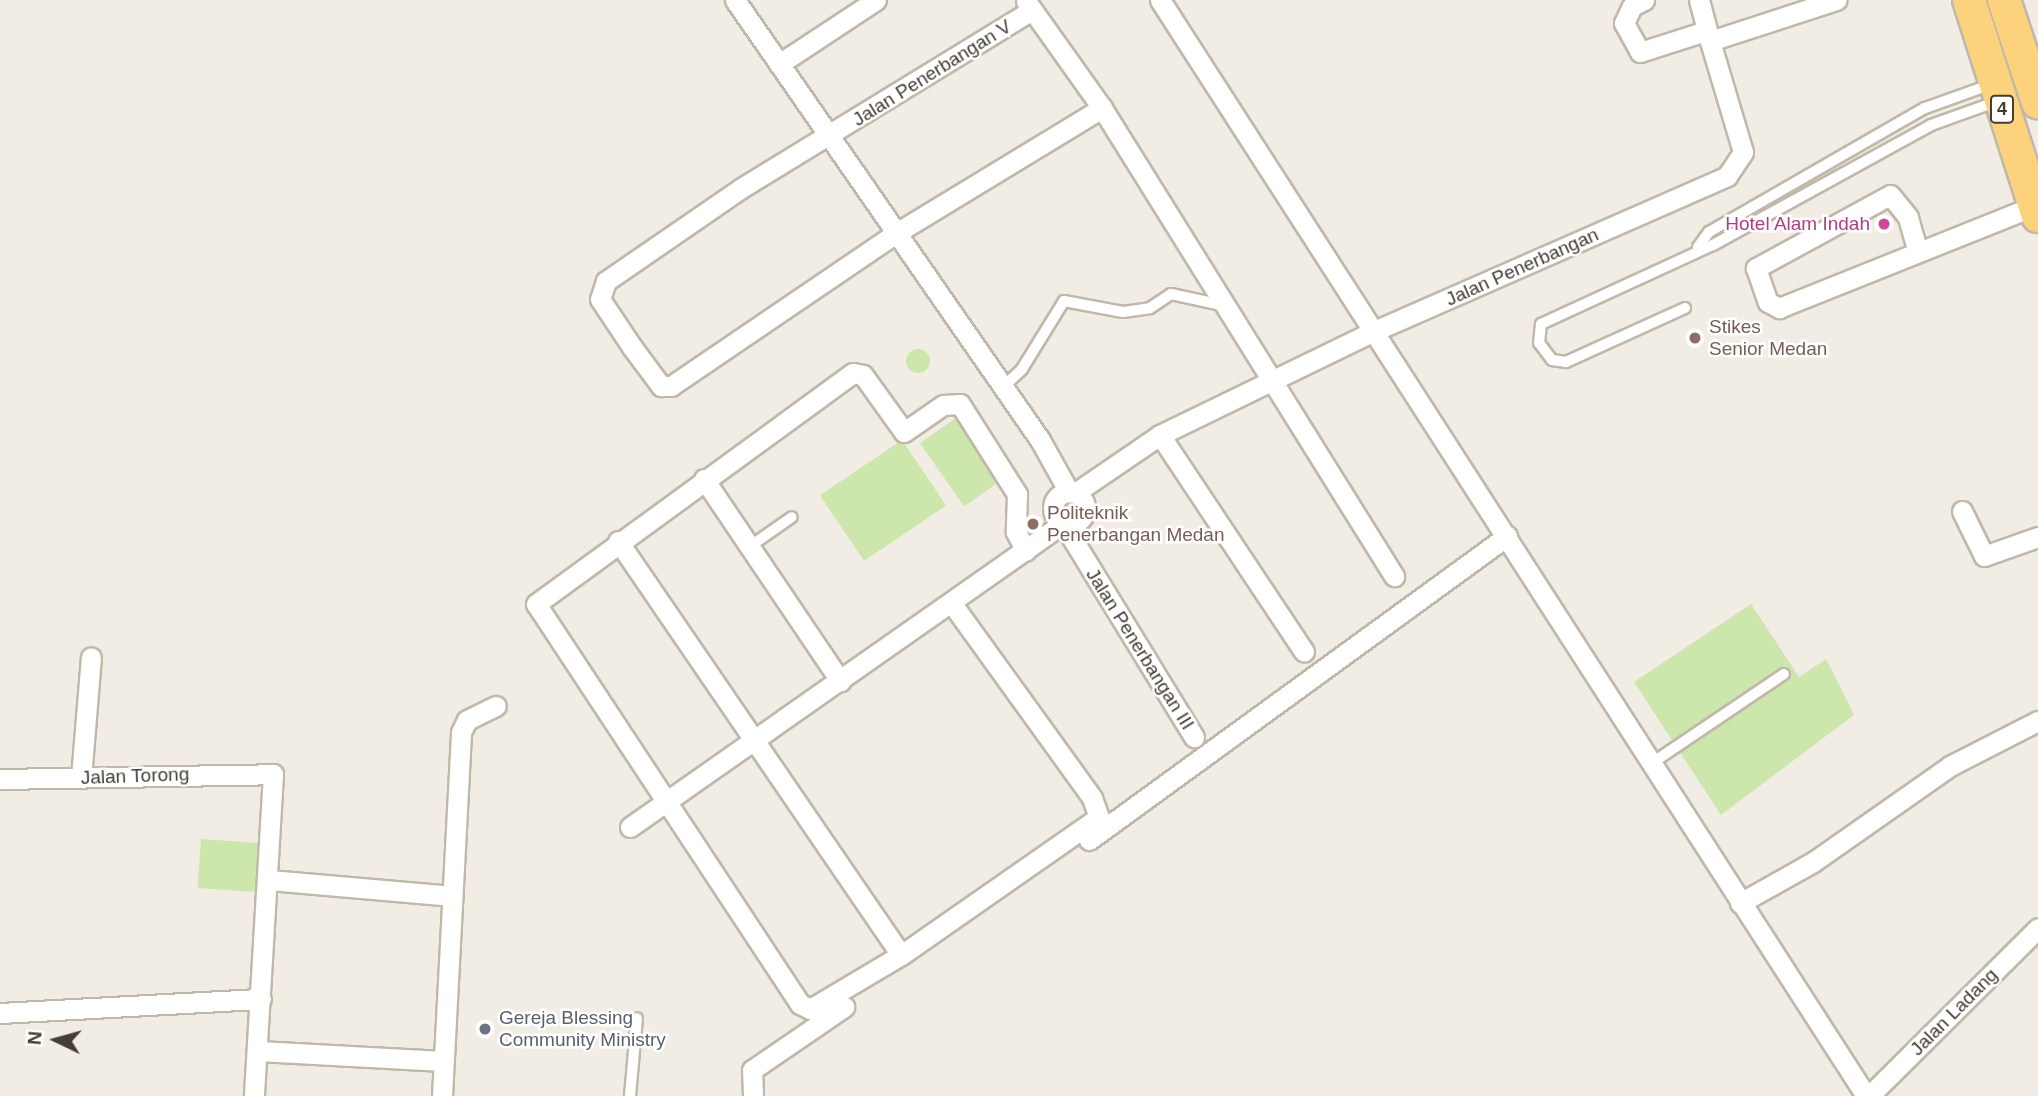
<!DOCTYPE html>
<html>
<head>
<meta charset="utf-8">
<style>
  body { margin:0 }
  #map { position:relative; width:2038px; height:1096px; overflow:hidden; background:#f1ede4; font-family:Helvetica,sans-serif }
  div>[style] { position:absolute }
  .green>* { inset:0; background:#cce6ac; transform-origin:0 0 }
  .round { border-radius:50% }
  .roads { filter:drop-shadow(2px 0 #c0b8a9) drop-shadow(-2px 0 #c0b8a9) drop-shadow(0 2px #c0b8a9) drop-shadow(0 -2px #c0b8a9) }
  .service>* { height:10px; margin:-5px; padding:0 5px; transform-origin:5px; border-radius:5px; background:#fff }
  .minor>* { height:19px; margin:-9.5px; padding:0 9.5px; transform-origin:9.5px; border-radius:9.5px; background:#fff }
  .minor>.ring { margin:-9.5px; padding:0; box-sizing:content-box; background:none; border:19px solid #fff; border-radius:50% }
  .trunk>* { height:32px; margin:-16px; padding:0 16px; transform-origin:16px; border-radius:16px; background:#fcd27c }
  .dots>* { width:19px; height:19px; translate:-50% -50%; box-sizing:border-box; border:4px solid #fff; border-radius:50% }
  span { translate:-50% -50%; white-space:nowrap; text-align:center; line-height:1.15; -webkit-text-stroke:5px #fff; paint-order:stroke }
  .shield-label span { padding:2px 5px; background:#fff; border:2px solid; border-radius:5px; -webkit-text-stroke-width:0 }
  .shield-label { font-size:18px; color:#433d34; font-weight:700 }
  .street-label { font-size:19px; color:#433d34 }
  .hotel-label { font-size:19px; color:#b23c85 }
  .right { translate:-100% -50%; text-align:right }
  .education-label { font-size:19px; color:#785e54 }
  .left { translate:0 -50%; text-align:left }
  .worship-label { font-size:19px; color:#5b616d }
  .north { position:absolute; left:21px; top:1005px; width:70px; height:70px; -webkit-text-stroke:5px #fff; paint-order:stroke; rotate:275deg; font-size:19px; font-weight:700; line-height:28px; text-align:center; color:#433d34 }
  .north::after { content:''; display:block; margin:auto; width:24px; height:32px; background:#433d34; clip-path:polygon(50% 0,100% 100%,50% 72%,0 100%) }
</style>
</head>
<body>
<div id="map">
  <div class="green">
    <div class="round" style="left:906px;top:349px;width:24px;height:24px"></div>
    <div style="left:956px;top:418px;width:77px;height:44px;rotate:55deg"></div>
    <div style="left:902px;top:440px;width:79px;height:99px;rotate:56deg"></div>
    <div style="clip-path:polygon(1751px 604px,1799px 677px,1826px 659px,1854px 715px,1721px 815px,1634px 682px)"></div>
    <div style="left:201px;top:839px;width:71px;height:49px;rotate:4deg"></div>
  </div>
  <div class="roads">
    <div class="service">
      <div style="left:1698px;top:247px;width:19px;rotate:-54deg"></div>
      <div style="left:1709px;top:232px;width:249px;rotate:-29.9deg"></div>
      <div style="left:1925px;top:108px;width:71px;rotate:-19.7deg"></div>
      <div style="left:1685px;top:308px;width:131px;rotate:155.6deg"></div>
      <div style="left:1566px;top:362px;width:14px;rotate:-172deg"></div>
      <div style="left:1552px;top:360px;width:21px;rotate:-127deg"></div>
      <div style="left:1539px;top:343px;width:19px;rotate:-84deg"></div>
      <div style="left:1541px;top:324px;width:189px;rotate:-24.7deg"></div>
      <div style="left:1713px;top:245px;width:249px;rotate:-28.8deg"></div>
      <div style="left:1931px;top:125px;width:71px;rotate:-19.7deg"></div>
      <div style="left:1003px;top:387px;width:26px;rotate:-43deg"></div>
      <div style="left:1022px;top:369px;width:80px;rotate:-58.3deg"></div>
      <div style="left:1064px;top:301px;width:60px;rotate:10.6deg"></div>
      <div style="left:1123px;top:312px;width:27px;rotate:-8deg"></div>
      <div style="left:1150px;top:308px;width:25px;rotate:-34deg"></div>
      <div style="left:1171px;top:294px;width:52px;rotate:12.2deg"></div>
      <div style="left:749px;top:547px;width:52px;rotate:-34.9deg"></div>
      <div style="left:1652px;top:763px;width:159px;rotate:-34deg"></div>
      <div style="left:630px;top:1096px;width:78px;rotate:-84.9deg"></div>
    </div>
    <div class="minor">
      <div style="left:735px;top:0;width:535px;rotate:55.27deg"></div>
      <div style="left:1040px;top:440px;width:60px;rotate:60.9deg"></div>
      <div style="left:1160px;top:0;width:1304px;rotate:57.21deg"></div>
      <div style="left:1644px;top:0;width:13px;rotate:153deg"></div>
      <div style="left:1632px;top:6px;width:19px;rotate:115deg"></div>
      <div style="left:1624px;top:23px;width:33px;rotate:61deg"></div>
      <div style="left:1640px;top:52px;width:69px;rotate:-17.7deg"></div>
      <div style="left:1699px;top:0;width:42px;rotate:75deg"></div>
      <div style="left:1026px;top:1px;width:131px;rotate:54.6deg"></div>
      <div style="left:1102px;top:108px;width:552px;rotate:58.04deg"></div>
      <div style="left:1032px;top:10px;width:342px;rotate:148.5deg"></div>
      <div style="left:740px;top:189px;width:163px;rotate:145.5deg"></div>
      <div style="left:606px;top:281px;width:19px;rotate:108deg"></div>
      <div style="left:600px;top:299px;width:58px;rotate:56.3deg"></div>
      <div style="left:632px;top:347px;width:49px;rotate:53.4deg"></div>
      <div style="left:661px;top:386px;width:10px"></div>
      <div style="left:671px;top:386px;width:274px;rotate:-34.2deg"></div>
      <div style="left:898px;top:232px;width:239px;rotate:-31.3deg"></div>
      <div style="left:779px;top:64px;width:116px;rotate:-33.4deg"></div>
      <div style="left:1917px;top:249px;width:33px;rotate:-106deg"></div>
      <div style="left:1908px;top:217px;width:28px;rotate:-129deg"></div>
      <div style="left:1890px;top:195px;width:153px;rotate:151.4deg"></div>
      <div style="left:1756px;top:268px;width:36px;rotate:71deg"></div>
      <div style="left:1768px;top:302px;width:13px;rotate:29deg"></div>
      <div style="left:1779px;top:308px;width:275px;rotate:-21.8deg"></div>
      <div style="left:1160px;top:435px;width:260px;rotate:56.4deg"></div>
      <div style="left:704px;top:479px;width:244px;rotate:56deg"></div>
      <div class="ring" style="left:1053px;top:492px;width:13px;height:13px"></div>
      <div style="left:1075px;top:493px;width:103px;rotate:-34.3deg"></div>
      <div style="left:1160px;top:435px;width:233px;rotate:-25.9deg"></div>
      <div style="left:1370px;top:333px;width:390px;rotate:-23.7deg"></div>
      <div style="left:1727px;top:176px;width:29px;rotate:-56deg"></div>
      <div style="left:1743px;top:152px;width:116px;rotate:-106.6deg"></div>
      <div style="left:1710px;top:41px;width:133px;rotate:-18deg"></div>
      <div style="left:1962px;top:511px;width:50px;rotate:63.9deg"></div>
      <div style="left:1984px;top:556px;width:57px;rotate:-19.4deg"></div>
      <div style="left:1064px;top:525px;width:249px;rotate:58.5deg"></div>
      <div style="left:618px;top:541px;width:501px;rotate:55.64deg"></div>
      <div style="left:953px;top:605px;width:238px;rotate:54.2deg"></div>
      <div style="left:1092px;top:798px;width:20px;rotate:70deg"></div>
      <div style="left:1099px;top:817px;width:241px;rotate:145.1deg"></div>
      <div style="left:901px;top:955px;width:106px;rotate:149.3deg"></div>
      <div style="left:810px;top:1009px;width:11px;rotate:-153deg"></div>
      <div style="left:800px;top:1004px;width:479px;rotate:-123.4deg"></div>
      <div style="left:536px;top:604px;width:392px;rotate:-36.1deg"></div>
      <div style="left:853px;top:373px;width:10px;rotate:11deg"></div>
      <div style="left:863px;top:375px;width:70px;rotate:54.3deg"></div>
      <div style="left:904px;top:432px;width:47px;rotate:-34.7deg"></div>
      <div style="left:943px;top:405px;width:17px;rotate:-3deg"></div>
      <div style="left:960px;top:404px;width:107px;rotate:57.7deg"></div>
      <div style="left:1017px;top:494px;width:38px;rotate:92deg"></div>
      <div style="left:1016px;top:532px;width:21px;rotate:62deg"></div>
      <div style="left:81px;top:778px;width:121px;rotate:-85.3deg"></div>
      <div style="left:0;top:779px;width:273px;rotate:-1deg"></div>
      <div style="left:273px;top:774px;width:323px;rotate:93.4deg"></div>
      <div style="left:630px;top:827px;width:528px;rotate:-35.05deg"></div>
      <div style="left:1089px;top:840px;width:517px;rotate:-36.03deg"></div>
      <div style="left:270px;top:880px;width:183px;rotate:5deg"></div>
      <div style="left:1740px;top:903px;width:84px;rotate:-29.3deg"></div>
      <div style="left:1813px;top:862px;width:167px;rotate:-35deg"></div>
      <div style="left:1950px;top:766px;width:99px;rotate:-27.1deg"></div>
      <div style="left:0;top:1013px;width:261px;rotate:-3.1deg"></div>
      <div style="left:259px;top:1051px;width:184px;rotate:3.1deg"></div>
      <div style="left:442px;top:1096px;width:364px;rotate:-87deg"></div>
      <div style="left:461px;top:732px;width:13px;rotate:-63deg"></div>
      <div style="left:467px;top:720px;width:32px;rotate:-26deg"></div>
      <div style="left:753px;top:1096px;width:26px;rotate:-92deg"></div>
      <div style="left:752px;top:1070px;width:112px;rotate:-34.4deg"></div>
      <div style="left:1869px;top:1096px;width:238px;rotate:-44.8deg"></div>
    </div>
    <div class="trunk">
      <div style="left:1969px;top:0;width:227px;rotate:72.3deg"></div>
      <div style="left:2004px;top:0;width:108px;rotate:71.7deg"></div>
    </div>
  </div>
  <div class="dots">
    <div style="left:1884px;top:224px;background:#d1479c"></div>
    <div style="left:1695px;top:338px;background:#8d6e63"></div>
    <div style="left:1033px;top:524px;background:#8d6e63"></div>
    <div style="left:485px;top:1029px;background:#6b7280"></div>
  </div>
  <div class="shield-label">
    <span style="left:2002px;top:109px">4</span>
  </div>
  <div class="street-label">
    <span style="left:932px;top:73px;rotate:-32deg">Jalan Penerbangan V</span>
    <span style="left:1522px;top:267px;rotate:-24deg">Jalan Penerbangan</span>
    <span style="left:1140px;top:649px;rotate:58deg">Jalan Penerbangan III</span>
    <span style="left:135px;top:776px;rotate:-2deg">Jalan Torong</span>
    <span style="left:1954px;top:1012px;rotate:-45deg">Jalan Ladang</span>
  </div>
  <div class="hotel-label">
    <span class="right" style="left:1870px;top:224px">Hotel Alam Indah</span>
  </div>
  <div class="education-label">
    <span class="left" style="left:1709px;top:338px">Stikes<br>Senior Medan</span>
    <span class="left" style="left:1047px;top:524px">Politeknik<br>Penerbangan Medan</span>
  </div>
  <div class="worship-label">
    <span class="left" style="left:499px;top:1029px">Gereja Blessing<br>Community Ministry</span>
  </div>
  <div class="north">N</div>
</div>
</body>
</html>
